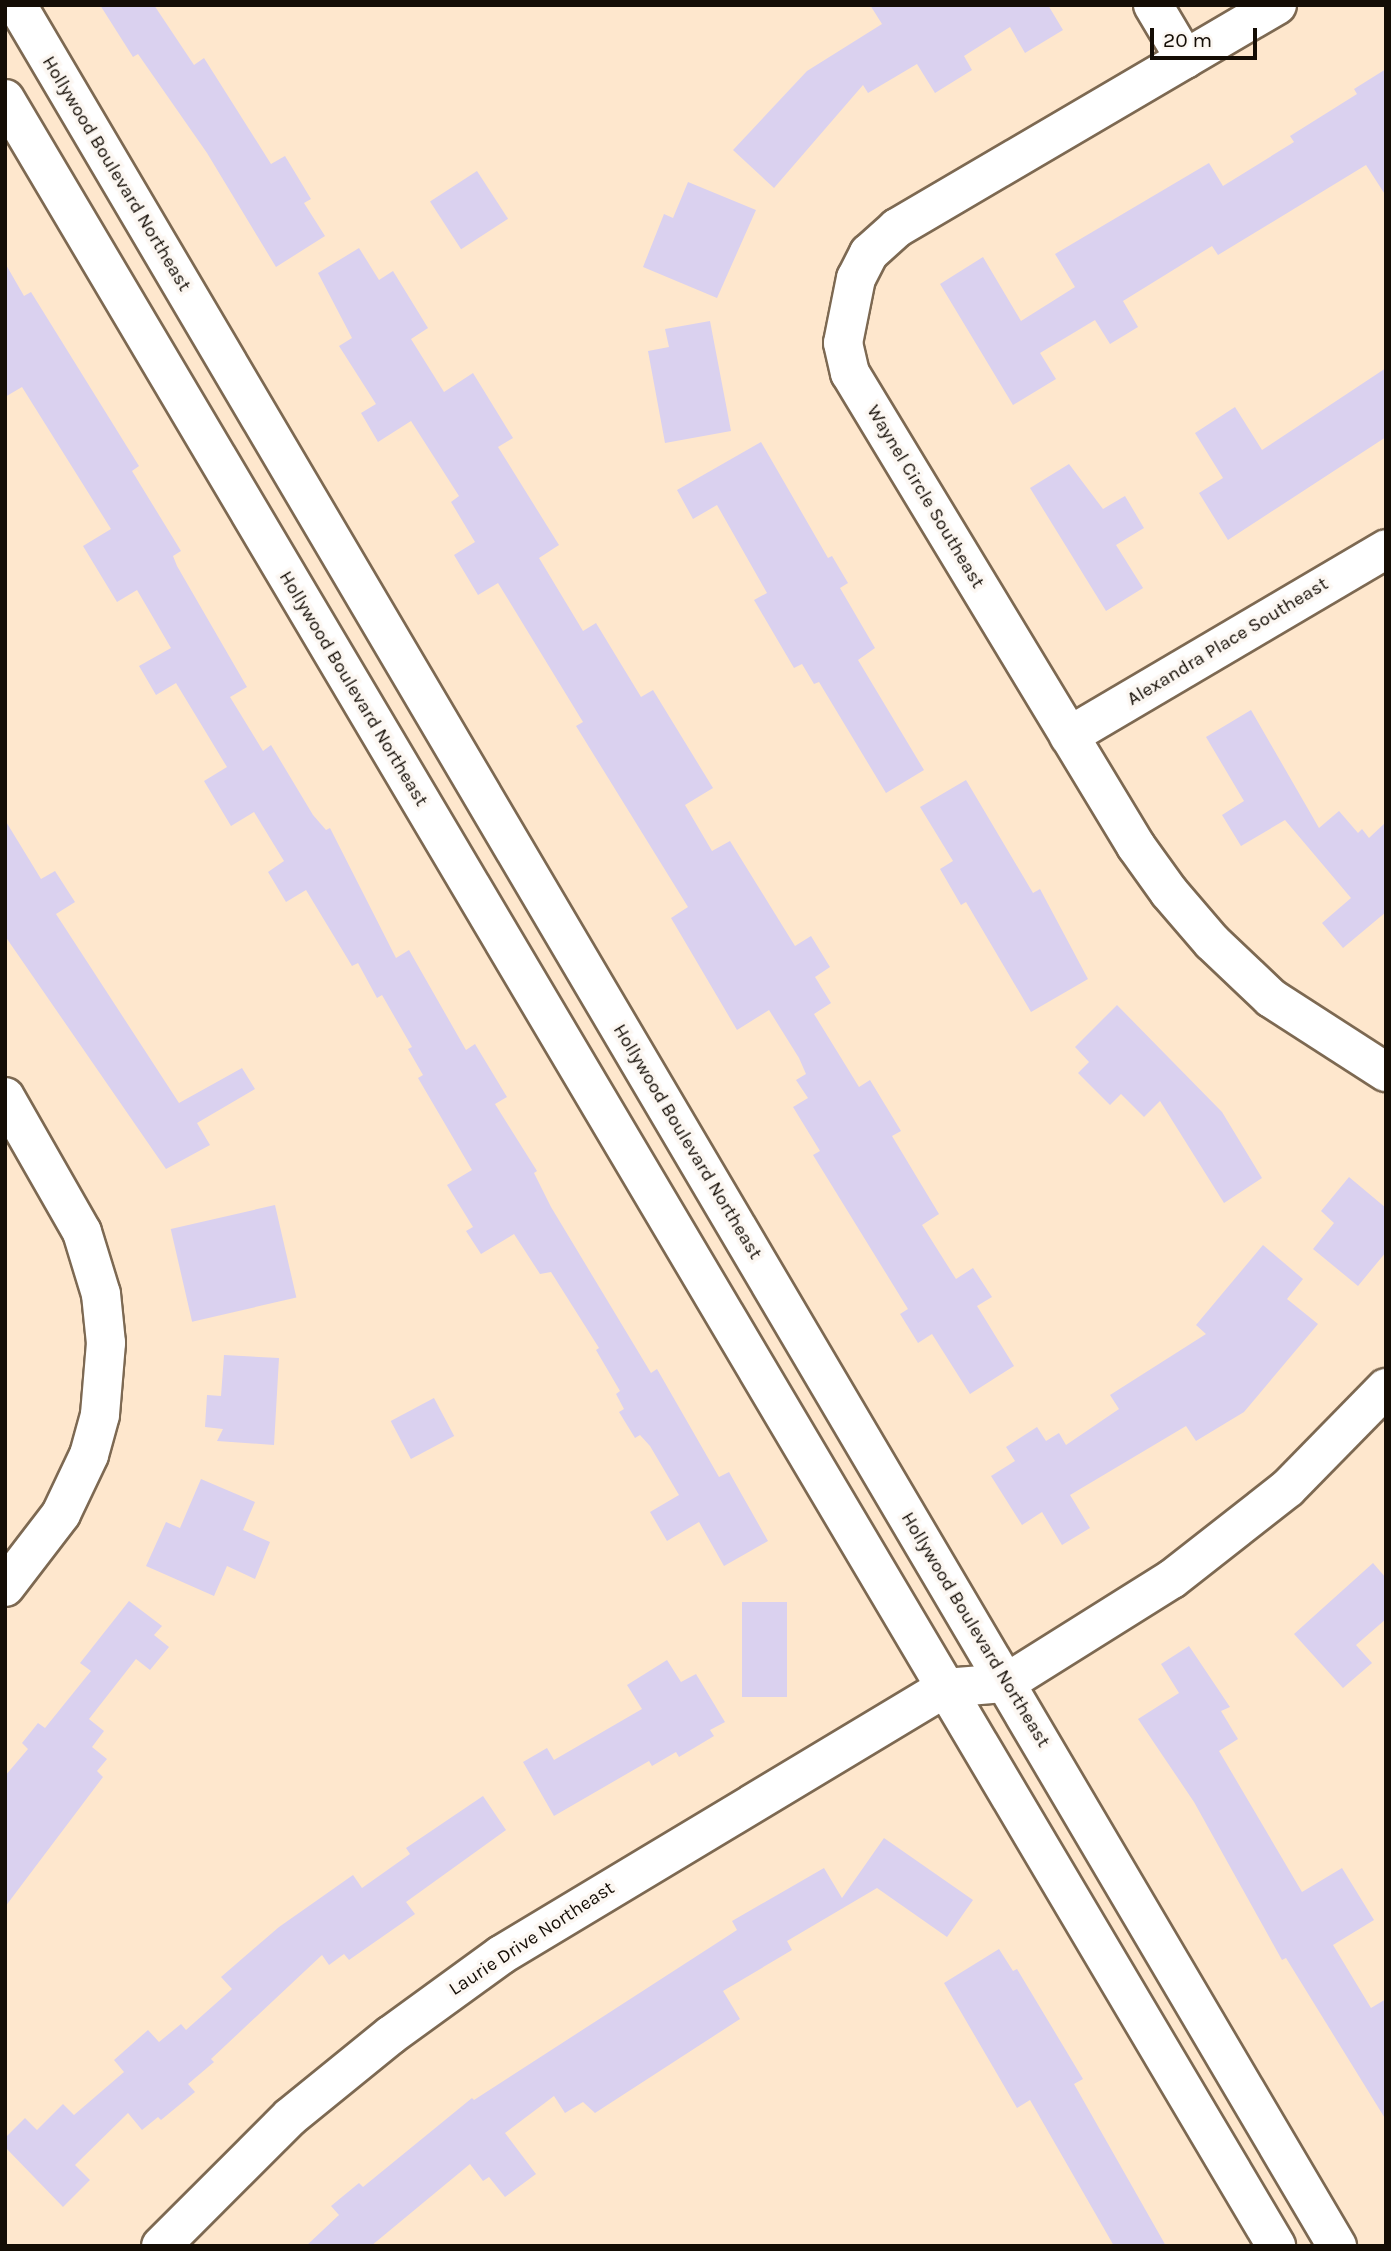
<!DOCTYPE html>
<html>
<head>
<meta charset="utf-8">
<style>
  body { margin:0 }
  #map { position:relative; width:1391px; height:2251px; overflow:hidden; background:#fee7cd; font-family:Karla,sans-serif }
  div>[style] { position:absolute }
  .building>* { inset:0; background:#dad1ef; transform-origin:0 0 }
  .roads { filter:drop-shadow(2px 0 #7d6952) drop-shadow(-2px 0 #7d6952) drop-shadow(0 2px #7d6952) drop-shadow(0 -2px #7d6952) }
  .street>* { height:38px; margin:-19px; padding:0 19px; transform-origin:19px; border-radius:19px; background:#fff }
  span { translate:-50% -50%; white-space:nowrap; text-align:center; line-height:1.15; -webkit-text-stroke:7px #fcf7f2; paint-order:stroke }
  .street-label { font-size:19px; color:#140d05 }
  .frame { position:absolute; inset:0; border:7px solid #140d05; pointer-events:none }
  .scale { position:absolute; left:1150px; top:28px; width:107px; height:32px; box-sizing:border-box; border:4px solid #140d05; border-top:0; padding-left:9px; font-size:21px; line-height:24px; white-space:nowrap; color:#140d05; -webkit-text-stroke:5px #fcf7f2; paint-order:stroke }
</style>
</head>
<body>
<div id="map">
  <div class="building">
    <div style="clip-path:polygon(100px 5px,154px 5px,194px 65px,204px 58px,271px 164px,285px 156px,311px 199px,304px 203px,325px 236px,276px 267px,207px 153px,138px 54px,133px 57px)"></div>
    <div style="clip-path:polygon(870px 5px,1048px 5px,1063px 30px,1025px 53px,1010px 27px,964px 56px,972px 70px,935px 93px,917px 64px,868px 93px,863px 85px,774px 188px,733px 150px,807px 71px,882px 24px)"></div>
    <div style="clip-path:polygon(1386px 69px,1386px 196px,1366px 165px,1218px 255px,1212px 246px,1123px 301px,1138px 327px,1110px 344px,1095px 320px,1040px 353px,1056px 379px,1013px 405px,940px 284px,983px 257px,1021px 321px,1075px 287px,1055px 254px,1209px 163px,1223px 186px,1294px 142px,1290px 136px,1357px 94px,1354px 89px)"></div>
    <div style="left:477px;top:171px;width:57px;height:56px;rotate:57deg"></div>
    <div style="clip-path:polygon(688px 182px,756px 210px,717px 298px,643px 267px,664px 214px,673px 218px)"></div>
    <div style="clip-path:polygon(359px 248px,379px 280px,393px 271px,428px 328px,411px 339px,444px 392px,473px 373px,513px 438px,498px 447px,559px 545px,539px 558px,583px 631px,596px 623px,641px 697px,653px 690px,713px 788px,685px 805px,712px 851px,730px 841px,795px 946px,811px 936px,830px 967px,815px 977px,831px 1003px,814px 1014px,859px 1087px,870px 1080px,901px 1131px,892px 1136px,939px 1214px,922px 1225px,956px 1279px,973px 1268px,992px 1297px,977px 1306px,1014px 1366px,970px 1394px,932px 1334px,918px 1343px,900px 1314px,908px 1309px,813px 1155px,820px 1151px,793px 1107px,808px 1098px,796px 1080px,806px 1074px,799px 1058px,769px 1010px,737px 1030px,671px 918px,688px 907px,576px 726px,583px 722px,498px 583px,478px 595px,454px 555px,475px 542px,451px 502px,459px 496px,411px 421px,378px 442px,361px 413px,376px 404px,339px 346px,352px 338px,318px 273px)"></div>
    <div style="clip-path:polygon(5px 263px,24px 296px,31px 292px,139px 466px,132px 471px,181px 551px,173px 556px,177px 566px,247px 687px,230px 697px,263px 751px,271px 745px,313px 815px,326px 830px,330px 828px,396px 958px,409px 950px,466px 1050px,475px 1044px,507px 1097px,495px 1104px,537px 1171px,534px 1173px,551px 1207px,651px 1373px,657px 1369px,719px 1477px,729px 1472px,768px 1541px,724px 1566px,699px 1522px,667px 1541px,650px 1512px,679px 1495px,650px 1446px,640px 1435px,635px 1438px,619px 1412px,624px 1409px,616px 1394px,620px 1391px,596px 1350px,599px 1348px,551px 1272px,540px 1274px,514px 1234px,481px 1254px,466px 1231px,473px 1227px,447px 1185px,472px 1170px,418px 1078px,423px 1075px,408px 1049px,412px 1047px,382px 995px,377px 998px,358px 963px,352px 966px,306px 890px,286px 902px,268px 872px,284px 861px,254px 812px,231px 826px,204px 781px,227px 767px,176px 683px,156px 695px,139px 666px,171px 648px,137px 590px,117px 602px,83px 546px,111px 529px,22px 387px,5px 397px)"></div>
    <div style="clip-path:polygon(710px 321px,731px 431px,665px 443px,648px 351px,669px 347px,665px 329px)"></div>
    <div style="clip-path:polygon(1386px 368px,1386px 437px,1228px 540px,1199px 493px,1223px 478px,1195px 433px,1235px 407px,1262px 450px)"></div>
    <div style="clip-path:polygon(761px 442px,828px 558px,832px 556px,848px 583px,840px 588px,875px 648px,858px 660px,924px 770px,886px 793px,819px 682px,814px 684px,802px 664px,794px 668px,754px 600px,767px 593px,717px 505px,693px 519px,677px 490px)"></div>
    <div style="clip-path:polygon(1069px 464px,1103px 509px,1125px 496px,1144px 528px,1116px 545px,1143px 588px,1106px 611px,1030px 488px)"></div>
    <div style="clip-path:polygon(1251px 710px,1319px 828px,1339px 811px,1358px 833px,1362px 829px,1369px 838px,1386px 822px,1386px 912px,1343px 948px,1322px 923px,1351px 898px,1285px 820px,1241px 846px,1222px 815px,1244px 801px,1206px 737px)"></div>
    <div style="clip-path:polygon(966px 780px,1033px 893px,1040px 889px,1088px 979px,1031px 1012px,966px 902px,961px 905px,940px 869px,953px 861px,920px 807px)"></div>
    <div style="clip-path:polygon(5px 820px,41px 879px,55px 871px,75px 902px,56px 914px,179px 1103px,242px 1068px,255px 1089px,197px 1123px,210px 1145px,166px 1169px,5px 936px)"></div>
    <div style="clip-path:polygon(1117px 1005px,1222px 1112px,1262px 1178px,1224px 1203px,1160px 1101px,1144px 1117px,1121px 1094px,1110px 1105px,1078px 1073px,1089px 1062px,1075px 1047px)"></div>
    <div style="clip-path:polygon(1349px 1177px,1386px 1208px,1386px 1252px,1358px 1286px,1313px 1249px,1334px 1223px,1321px 1211px)"></div>
    <div style="left:275px;top:1205px;width:95px;height:107px;rotate:77deg"></div>
    <div style="clip-path:polygon(1263px 1245px,1303px 1279px,1287px 1299px,1318px 1324px,1244px 1412px,1196px 1441px,1186px 1426px,1070px 1495px,1090px 1528px,1062px 1545px,1042px 1512px,1022px 1525px,991px 1476px,1015px 1461px,1006px 1447px,1037px 1427px,1046px 1441px,1059px 1433px,1066px 1445px,1119px 1409px,1110px 1395px,1206px 1334px,1196px 1325px)"></div>
    <div style="clip-path:polygon(224px 1355px,279px 1358px,274px 1445px,217px 1441px,223px 1429px,205px 1427px,207px 1395px,221px 1396px)"></div>
    <div style="left:434px;top:1398px;width:43px;height:49px;rotate:62deg"></div>
    <div style="clip-path:polygon(201px 1479px,255px 1502px,243px 1530px,270px 1542px,255px 1579px,227px 1566px,214px 1596px,146px 1566px,166px 1522px,180px 1528px)"></div>
    <div style="clip-path:polygon(1373px 1563px,1386px 1578px,1386px 1619px,1356px 1645px,1372px 1663px,1343px 1688px,1294px 1634px)"></div>
    <div style="clip-path:polygon(129px 1601px,162px 1626px,154px 1635px,169px 1647px,150px 1670px,136px 1659px,89px 1719px,104px 1731px,92px 1747px,107px 1759px,97px 1771px,103px 1777px,5px 1907px,5px 1776px,28px 1749px,22px 1743px,38px 1723px,45px 1728px,91px 1671px,80px 1663px)"></div>
    <div style="left:742px;top:1602px;width:45px;height:95px"></div>
    <div style="clip-path:polygon(1189px 1646px,1230px 1707px,1221px 1711px,1238px 1739px,1219px 1751px,1302px 1892px,1342px 1868px,1374px 1920px,1333px 1945px,1371px 2008px,1386px 1999px,1386px 2120px,1286px 1958px,1282px 1960px,1194px 1802px,1138px 1719px,1179px 1693px,1161px 1664px)"></div>
    <div style="clip-path:polygon(667px 1660px,681px 1682px,696px 1674px,725px 1722px,710px 1730px,714px 1736px,679px 1757px,676px 1752px,652px 1766px,649px 1761px,554px 1816px,523px 1762px,547px 1748px,554px 1760px,642px 1709px,627px 1685px)"></div>
    <div style="clip-path:polygon(483px 1796px,506px 1830px,406px 1902px,415px 1914px,349px 1960px,344px 1954px,329px 1965px,322px 1955px,211px 2059px,214px 2062px,188px 2084px,195px 2092px,161px 2120px,158px 2117px,142px 2130px,128px 2113px,75px 2165px,90px 2180px,63px 2207px,5px 2147px,5px 2138px,25px 2118px,37px 2130px,63px 2104px,74px 2115px,124px 2072px,114px 2060px,148px 2030px,159px 2042px,181px 2024px,186px 2030px,232px 1989px,221px 1977px,279px 1927px,353px 1875px,362px 1888px,410px 1854px,406px 1848px)"></div>
    <div style="clip-path:polygon(884px 1838px,973px 1900px,947px 1937px,877px 1888px,787px 1941px,792px 1950px,723px 1991px,740px 2019px,595px 2113px,583px 2102px,565px 2113px,554px 2096px,505px 2133px,536px 2174px,505px 2197px,489px 2177px,483px 2181px,470px 2164px,371px 2246px,306px 2246px,339px 2215px,331px 2206px,359px 2183px,363px 2187px,472px 2098px,474px 2100px,737px 1930px,732px 1921px,824px 1868px,842px 1898px)"></div>
    <div style="clip-path:polygon(999px 1949px,1013px 1971px,1017px 1969px,1083px 2079px,1074px 2084px,1166px 2246px,1114px 2246px,1030px 2100px,1017px 2108px,944px 1983px)"></div>
  </div>
  <div class="roads">
    <div class="street">
      <div style="left:17px;top:5px;width:2601px;rotate:59.5deg"></div>
      <div style="left:1153px;top:5px;width:63px;rotate:59.3deg"></div>
      <div style="left:1277px;top:5px;width:441px;rotate:149.6deg"></div>
      <div style="left:897px;top:228px;width:38px;rotate:138deg"></div>
      <div style="left:869px;top:253px;width:28px;rotate:117deg"></div>
      <div style="left:856px;top:278px;width:66px;rotate:101.3deg"></div>
      <div style="left:843px;top:343px;width:31px;rotate:77deg"></div>
      <div style="left:850px;top:373px;width:553px;rotate:58.84deg"></div>
      <div style="left:1136px;top:846px;width:57px;rotate:54.3deg"></div>
      <div style="left:1169px;top:892px;width:66px;rotate:49.3deg"></div>
      <div style="left:1212px;top:942px;width:81px;rotate:43.5deg"></div>
      <div style="left:1271px;top:998px;width:137px;rotate:32.8deg"></div>
      <div style="left:5px;top:99px;width:2495px;rotate:59.37deg"></div>
      <div style="left:1069px;top:736px;width:368px;rotate:-30.5deg"></div>
      <div style="left:5px;top:1097px;width:155px;rotate:60.3deg"></div>
      <div style="left:82px;top:1232px;width:65px;rotate:73deg"></div>
      <div style="left:101px;top:1294px;width:49px;rotate:84.2deg"></div>
      <div style="left:106px;top:1343px;width:72px;rotate:94.8deg"></div>
      <div style="left:100px;top:1415px;width:41px;rotate:105.4deg"></div>
      <div style="left:89px;top:1455px;width:65px;rotate:115.4deg"></div>
      <div style="left:61px;top:1514px;width:92px;rotate:127.5deg"></div>
      <div style="left:161px;top:2246px;width:182px;rotate:-45deg"></div>
      <div style="left:290px;top:2117px;width:130px;rotate:-39.1deg"></div>
      <div style="left:391px;top:2035px;width:136px;rotate:-36deg"></div>
      <div style="left:501px;top:1955px;width:518px;rotate:-31.02deg"></div>
      <div style="left:945px;top:1688px;width:61px;rotate:-4.7deg"></div>
      <div style="left:1006px;top:1683px;width:196px;rotate:-32.1deg"></div>
      <div style="left:1172px;top:1579px;width:147px;rotate:-38.1deg"></div>
      <div style="left:1288px;top:1488px;width:140px;rotate:-45.6deg"></div>
    </div>
  </div>
  <div class="street-label">
    <span style="left:116px;top:174px;rotate:59deg">Hollywood Boulevard Northeast</span>
    <span style="left:925px;top:497px;rotate:59deg">Waynel Circle Southeast</span>
    <span style="left:1228px;top:642px;rotate:-31deg">Alexandra Place Southeast</span>
    <span style="left:353px;top:689px;rotate:59deg">Hollywood Boulevard Northeast</span>
    <span style="left:687px;top:1142px;rotate:59deg">Hollywood Boulevard Northeast</span>
    <span style="left:975px;top:1630px;rotate:59deg">Hollywood Boulevard Northeast</span>
    <span style="left:532px;top:1939px;rotate:-33deg">Laurie Drive Northeast</span>
  </div>
  <div class="frame"></div>
  <div class="scale">20 m</div>
</div>
</body>
</html>
